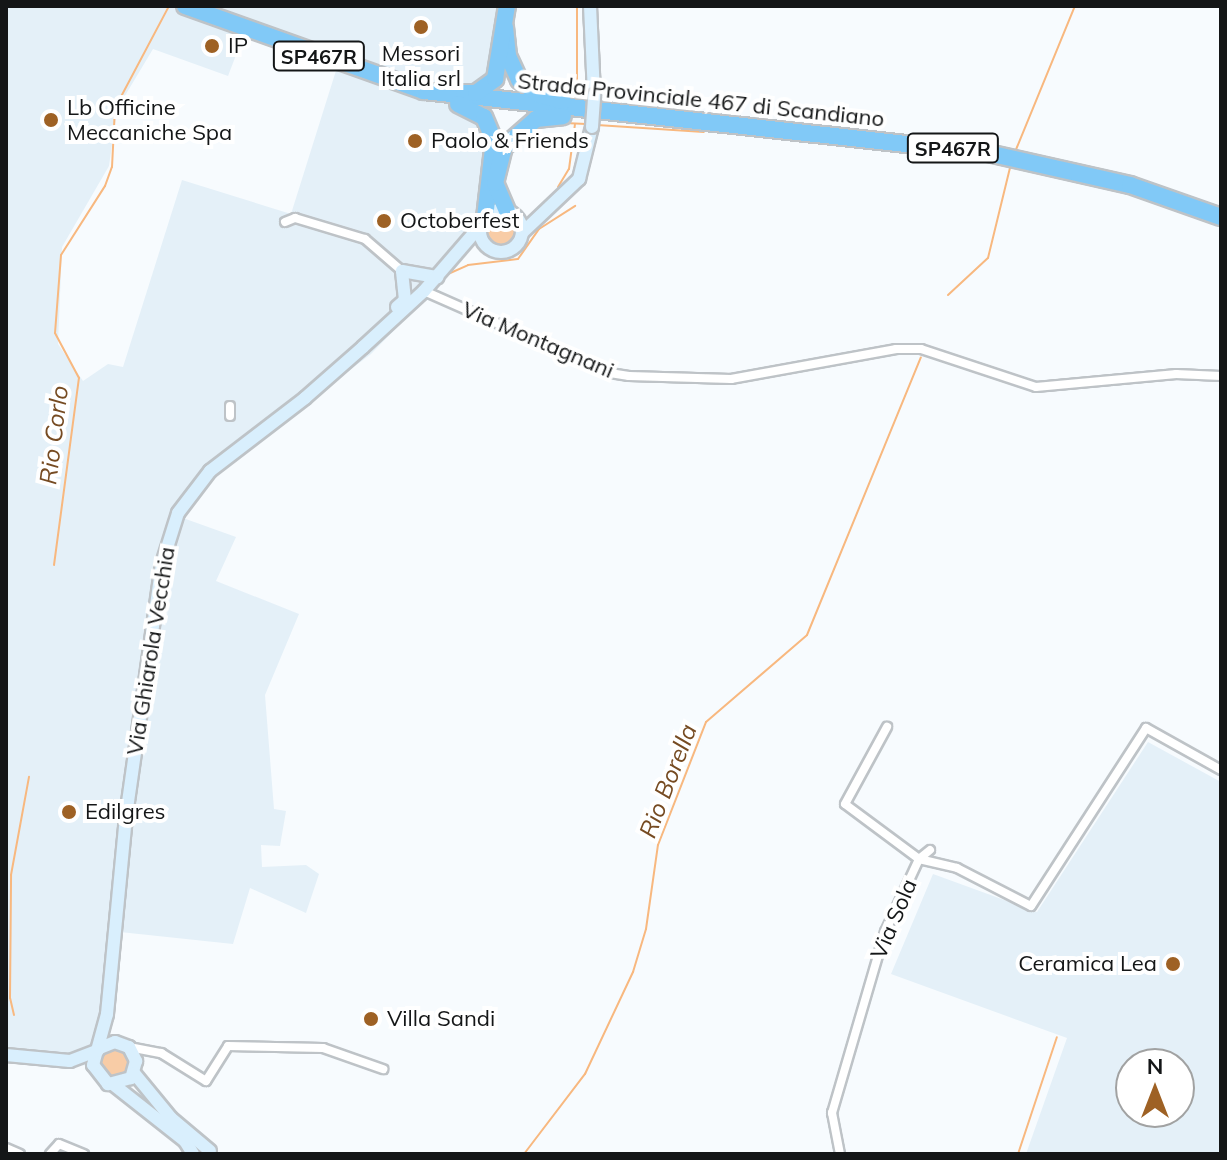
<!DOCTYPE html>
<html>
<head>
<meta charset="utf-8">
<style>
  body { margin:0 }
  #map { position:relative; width:1227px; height:1160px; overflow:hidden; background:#f7fbfe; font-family:Mulish,sans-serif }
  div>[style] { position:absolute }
  .built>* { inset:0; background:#e4f0f8 }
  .green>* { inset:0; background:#f8cca6 }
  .round { border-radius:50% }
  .stream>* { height:2px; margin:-1px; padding:0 1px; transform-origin:1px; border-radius:1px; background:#f8b87f }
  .roads { filter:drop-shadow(2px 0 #bec3c7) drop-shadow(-2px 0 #bec3c7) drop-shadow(0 2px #bec3c7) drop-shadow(0 -2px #bec3c7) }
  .street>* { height:8px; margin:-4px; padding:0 4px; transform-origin:4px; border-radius:4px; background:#fff }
  .secondary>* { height:12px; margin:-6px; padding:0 6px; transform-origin:6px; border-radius:6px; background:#d9effd }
  .secondary>.ring { margin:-6px; padding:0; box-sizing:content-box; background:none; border:12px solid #d9effd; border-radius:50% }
  .highway>* { height:16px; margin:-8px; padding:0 8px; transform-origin:8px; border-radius:8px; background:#81c9f7 }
  .bridges { filter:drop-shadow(2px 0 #bec3c7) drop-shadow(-2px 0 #bec3c7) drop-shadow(0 2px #bec3c7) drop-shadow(0 -2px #bec3c7) }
  .secondary-bridge>* { height:12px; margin:-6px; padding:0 6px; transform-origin:6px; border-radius:6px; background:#d9effd }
  .dots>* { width:22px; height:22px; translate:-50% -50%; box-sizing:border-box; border:4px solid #fff; border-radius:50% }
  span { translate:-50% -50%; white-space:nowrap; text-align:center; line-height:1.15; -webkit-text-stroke:8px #fff; paint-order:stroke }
  .shield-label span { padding:2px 6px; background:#fff; border:2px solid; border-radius:6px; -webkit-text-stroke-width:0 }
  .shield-label { font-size:20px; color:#141617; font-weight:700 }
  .poi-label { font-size:22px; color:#141617 }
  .left { translate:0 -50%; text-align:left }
  .right { translate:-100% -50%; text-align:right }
  .street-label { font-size:22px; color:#141617 }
  .water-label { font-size:24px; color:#764b22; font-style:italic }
  .frame { position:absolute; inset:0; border:8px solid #141617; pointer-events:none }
  .north { position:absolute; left:1115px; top:1048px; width:80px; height:80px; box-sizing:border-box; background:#fff; border:2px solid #a1a2a2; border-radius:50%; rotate:0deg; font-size:22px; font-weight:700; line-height:32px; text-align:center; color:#141617 }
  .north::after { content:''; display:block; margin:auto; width:28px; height:36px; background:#9e6124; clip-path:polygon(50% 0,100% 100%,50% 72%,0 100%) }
</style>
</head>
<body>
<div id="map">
  <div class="built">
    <div style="clip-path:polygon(evenodd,6px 6px,499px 6px,487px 81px,473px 102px,489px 158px,486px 187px,471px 228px,450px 255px,452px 271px,371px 354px,211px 475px,183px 518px,236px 537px,216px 581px,299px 614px,265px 695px,274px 809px,286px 811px,280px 846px,261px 845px,262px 867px,306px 865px,319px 874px,306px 913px,250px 888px,233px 944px,120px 932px,114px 1020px,89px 1066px,6px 1057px,6px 6px,246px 29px,339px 61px,291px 214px,182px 180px,123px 367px,108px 364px,83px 381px,58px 344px,62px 247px,109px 166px,117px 109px,153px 49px,228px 76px,246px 29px)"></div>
    <div style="clip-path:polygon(evenodd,1148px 742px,1221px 782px,1221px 1154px,1026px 1154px,1067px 1038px,891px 974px,933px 874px,1037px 912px,1148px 742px,1131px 1064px,1179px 1064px,1179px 1112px,1131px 1112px,1131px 1064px)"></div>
  </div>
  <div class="green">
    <div class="round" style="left:485px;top:215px;width:32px;height:32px"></div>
    <div class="round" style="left:100px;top:1047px;width:30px;height:30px"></div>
  </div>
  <div class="stream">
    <div style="left:577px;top:6px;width:80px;rotate:90deg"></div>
    <div style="left:565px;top:123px;width:21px;rotate:3deg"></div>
    <div style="left:597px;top:125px;width:107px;rotate:3.7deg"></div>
    <div style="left:1015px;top:152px;width:158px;rotate:-67.7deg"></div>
    <div style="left:558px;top:187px;width:21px;rotate:-59deg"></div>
    <div style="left:569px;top:169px;width:45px;rotate:-82.4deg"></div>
    <div style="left:448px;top:274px;width:22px;rotate:-24deg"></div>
    <div style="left:468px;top:265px;width:50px;rotate:-6.8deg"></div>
    <div style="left:518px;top:259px;width:37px;rotate:-55deg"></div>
    <div style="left:539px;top:229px;width:43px;rotate:-32.6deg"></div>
    <div style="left:948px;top:295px;width:54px;rotate:-42.8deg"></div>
    <div style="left:988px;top:258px;width:97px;rotate:-76.3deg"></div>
    <div style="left:316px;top:397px;width:151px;rotate:-42deg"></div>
    <div style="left:54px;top:565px;width:189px;rotate:-82.4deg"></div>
    <div style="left:79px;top:378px;width:51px;rotate:-118.1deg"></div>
    <div style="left:55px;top:333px;width:78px;rotate:-85.6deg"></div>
    <div style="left:61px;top:255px;width:82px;rotate:-57.5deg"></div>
    <div style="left:105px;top:186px;width:20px;rotate:-70deg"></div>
    <div style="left:112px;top:167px;width:59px;rotate:-87.1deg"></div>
    <div style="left:115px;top:108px;width:115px;rotate:-62.1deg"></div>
    <div style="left:14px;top:1015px;width:17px;rotate:-103deg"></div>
    <div style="left:10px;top:998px;width:123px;rotate:-89.5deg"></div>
    <div style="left:11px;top:875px;width:100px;rotate:-79.6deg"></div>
    <div style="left:524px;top:1154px;width:101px;rotate:-52.7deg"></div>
    <div style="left:585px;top:1074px;width:113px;rotate:-64.8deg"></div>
    <div style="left:633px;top:972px;width:45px;rotate:-73.2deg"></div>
    <div style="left:646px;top:929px;width:85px;rotate:-81.9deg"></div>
    <div style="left:658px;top:845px;width:132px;rotate:-68.7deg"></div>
    <div style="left:706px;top:722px;width:133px;rotate:-40.7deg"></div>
    <div style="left:807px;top:635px;width:300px;rotate:-67.7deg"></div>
    <div style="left:1018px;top:1154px;width:123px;rotate:-71.6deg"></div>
  </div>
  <div class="roads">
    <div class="street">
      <div style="left:285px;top:222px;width:11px;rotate:-22deg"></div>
      <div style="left:295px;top:218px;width:73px;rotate:16.7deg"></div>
      <div style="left:365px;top:239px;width:49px;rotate:40.9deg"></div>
      <div style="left:424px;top:291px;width:203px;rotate:23.8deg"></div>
      <div style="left:610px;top:373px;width:19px;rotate:9deg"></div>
      <div style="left:629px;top:376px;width:102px;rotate:1.7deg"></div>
      <div style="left:731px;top:379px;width:168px;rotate:-10.3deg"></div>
      <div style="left:896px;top:349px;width:25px"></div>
      <div style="left:921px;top:349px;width:121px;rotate:18.3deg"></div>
      <div style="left:1036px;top:387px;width:141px;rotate:-5.3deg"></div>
      <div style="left:1176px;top:374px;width:45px;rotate:2.5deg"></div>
      <div style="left:230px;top:406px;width:10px;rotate:90deg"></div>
      <div style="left:930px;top:850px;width:14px;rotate:141deg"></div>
      <div style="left:919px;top:859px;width:39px;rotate:13deg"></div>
      <div style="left:957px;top:868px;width:83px;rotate:27.2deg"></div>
      <div style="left:1031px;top:906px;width:212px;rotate:-57.1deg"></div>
      <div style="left:1146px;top:728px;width:86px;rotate:29.2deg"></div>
      <div style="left:129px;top:1047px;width:33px;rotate:11deg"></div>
      <div style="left:161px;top:1053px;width:53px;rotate:31.9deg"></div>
      <div style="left:206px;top:1081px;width:41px;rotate:-57.8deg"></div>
      <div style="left:228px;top:1046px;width:95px;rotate:1.2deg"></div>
      <div style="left:323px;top:1048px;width:64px;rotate:19.3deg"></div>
      <div style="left:6px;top:1148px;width:15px;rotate:23deg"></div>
      <div style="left:50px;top:1154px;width:13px;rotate:-48deg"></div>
      <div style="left:59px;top:1144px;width:27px;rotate:22deg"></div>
      <div style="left:840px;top:1154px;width:42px;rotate:-101deg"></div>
      <div style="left:832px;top:1113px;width:189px;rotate:-73.7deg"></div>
      <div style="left:885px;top:932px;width:81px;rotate:-65deg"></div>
      <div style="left:919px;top:859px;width:92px;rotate:-143.4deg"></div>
      <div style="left:845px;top:804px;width:88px;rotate:-61.4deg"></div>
    </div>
    <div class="secondary">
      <div style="left:590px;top:6px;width:89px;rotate:87.4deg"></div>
      <div class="ring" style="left:480px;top:210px;width:30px;height:30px"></div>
      <div style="left:522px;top:233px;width:79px;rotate:-43.5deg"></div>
      <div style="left:579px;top:179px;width:54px;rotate:-76deg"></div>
      <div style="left:402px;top:271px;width:36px;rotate:10deg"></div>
      <div style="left:397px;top:307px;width:11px;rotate:-41deg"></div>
      <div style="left:405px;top:300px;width:29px;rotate:-96deg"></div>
      <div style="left:100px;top:1048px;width:16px;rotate:-22deg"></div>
      <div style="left:115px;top:1042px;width:15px;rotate:20deg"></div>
      <div style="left:129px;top:1047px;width:16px;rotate:63deg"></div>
      <div style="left:136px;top:1061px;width:18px;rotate:106deg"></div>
      <div style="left:131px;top:1078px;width:24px;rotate:165deg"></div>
      <div style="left:108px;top:1084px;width:24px;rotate:-128deg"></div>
      <div style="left:93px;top:1065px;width:53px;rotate:-74.6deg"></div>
      <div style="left:107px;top:1014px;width:199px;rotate:-84.5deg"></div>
      <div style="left:126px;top:816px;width:255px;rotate:-81.9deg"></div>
      <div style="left:162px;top:564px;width:53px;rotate:-72.6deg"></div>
      <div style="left:178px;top:513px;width:53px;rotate:-52.7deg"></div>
      <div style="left:210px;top:471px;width:120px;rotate:-37.5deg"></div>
      <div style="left:305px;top:398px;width:77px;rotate:-41.3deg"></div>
      <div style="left:363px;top:347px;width:83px;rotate:-42.6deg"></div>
      <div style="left:424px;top:291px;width:87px;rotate:-49.2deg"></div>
      <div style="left:6px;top:1055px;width:64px;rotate:5.4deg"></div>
      <div style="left:70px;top:1061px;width:30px;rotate:-21deg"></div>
      <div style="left:134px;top:1073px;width:58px;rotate:50.6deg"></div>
      <div style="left:171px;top:1118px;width:51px;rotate:40.2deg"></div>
      <div style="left:114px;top:1085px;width:90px;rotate:38.3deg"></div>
      <div style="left:185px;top:1141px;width:15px;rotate:58deg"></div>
    </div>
    <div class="highway">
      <div style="left:185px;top:6px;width:254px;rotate:19.6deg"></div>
      <div style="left:424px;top:91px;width:567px;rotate:6.27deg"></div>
      <div style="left:988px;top:153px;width:146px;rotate:12.7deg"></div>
      <div style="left:1130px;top:185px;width:96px;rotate:19.4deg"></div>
      <div style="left:505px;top:27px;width:29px;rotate:84deg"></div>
      <div style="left:508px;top:56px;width:26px;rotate:65deg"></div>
      <div style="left:519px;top:80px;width:26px;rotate:36deg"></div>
      <div style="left:540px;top:95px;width:24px;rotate:15deg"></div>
      <div style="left:464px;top:93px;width:12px"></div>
      <div style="left:476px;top:93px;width:24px;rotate:-36deg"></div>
      <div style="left:495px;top:79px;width:74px;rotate:-80.7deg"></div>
      <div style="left:458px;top:104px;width:29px;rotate:27deg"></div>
      <div style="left:484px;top:117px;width:25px;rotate:67deg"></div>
      <div style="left:494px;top:140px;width:79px;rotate:96.6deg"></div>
      <div style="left:507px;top:211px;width:30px;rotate:-113deg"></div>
      <div style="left:495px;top:183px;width:37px;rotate:-76deg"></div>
      <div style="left:504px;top:147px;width:43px;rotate:-41.2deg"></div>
      <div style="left:536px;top:119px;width:27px;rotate:-6deg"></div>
    </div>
  </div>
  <div class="bridges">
    <div class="secondary-bridge">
      <div style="left:592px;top:127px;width:32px;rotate:-86deg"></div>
    </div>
  </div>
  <div class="dots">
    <div style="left:421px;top:27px;background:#9e6124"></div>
    <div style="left:212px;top:46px;background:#9e6124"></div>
    <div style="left:51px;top:120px;background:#9e6124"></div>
    <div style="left:415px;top:141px;background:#9e6124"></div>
    <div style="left:384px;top:221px;background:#9e6124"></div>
    <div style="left:69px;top:812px;background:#9e6124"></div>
    <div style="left:1173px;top:964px;background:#9e6124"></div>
    <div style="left:371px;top:1019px;background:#9e6124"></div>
  </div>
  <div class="shield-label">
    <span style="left:319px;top:56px">SP467R</span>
    <span style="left:953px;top:148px">SP467R</span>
  </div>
  <div class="poi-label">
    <span class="left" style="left:228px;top:46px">IP</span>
    <span style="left:421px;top:66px">Messori<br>Italia srl</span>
    <span class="left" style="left:67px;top:120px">Lb Officine<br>Meccaniche Spa</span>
    <span class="left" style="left:431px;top:141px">Paolo &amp; Friends</span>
    <span class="left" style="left:400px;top:221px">Octoberfest</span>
    <span class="left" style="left:85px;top:812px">Edilgres</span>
    <span class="right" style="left:1157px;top:964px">Ceramica Lea</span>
    <span class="left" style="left:387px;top:1019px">Villa Sandi</span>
  </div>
  <div class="street-label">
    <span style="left:701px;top:100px;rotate:6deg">Strada Provinciale 467 di Scandiano</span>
    <span style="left:538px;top:340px;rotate:23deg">Via Montagnani</span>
    <span style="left:151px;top:651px;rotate:-81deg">Via Ghiarola Vecchia</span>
    <span style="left:894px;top:919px;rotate:-67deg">Via Sola</span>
  </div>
  <div class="water-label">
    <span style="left:54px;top:435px;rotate:-83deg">Rio Corlo</span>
    <span style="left:668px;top:781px;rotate:-69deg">Rio Borella</span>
  </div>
  <div class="frame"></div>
  <div class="north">N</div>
</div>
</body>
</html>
